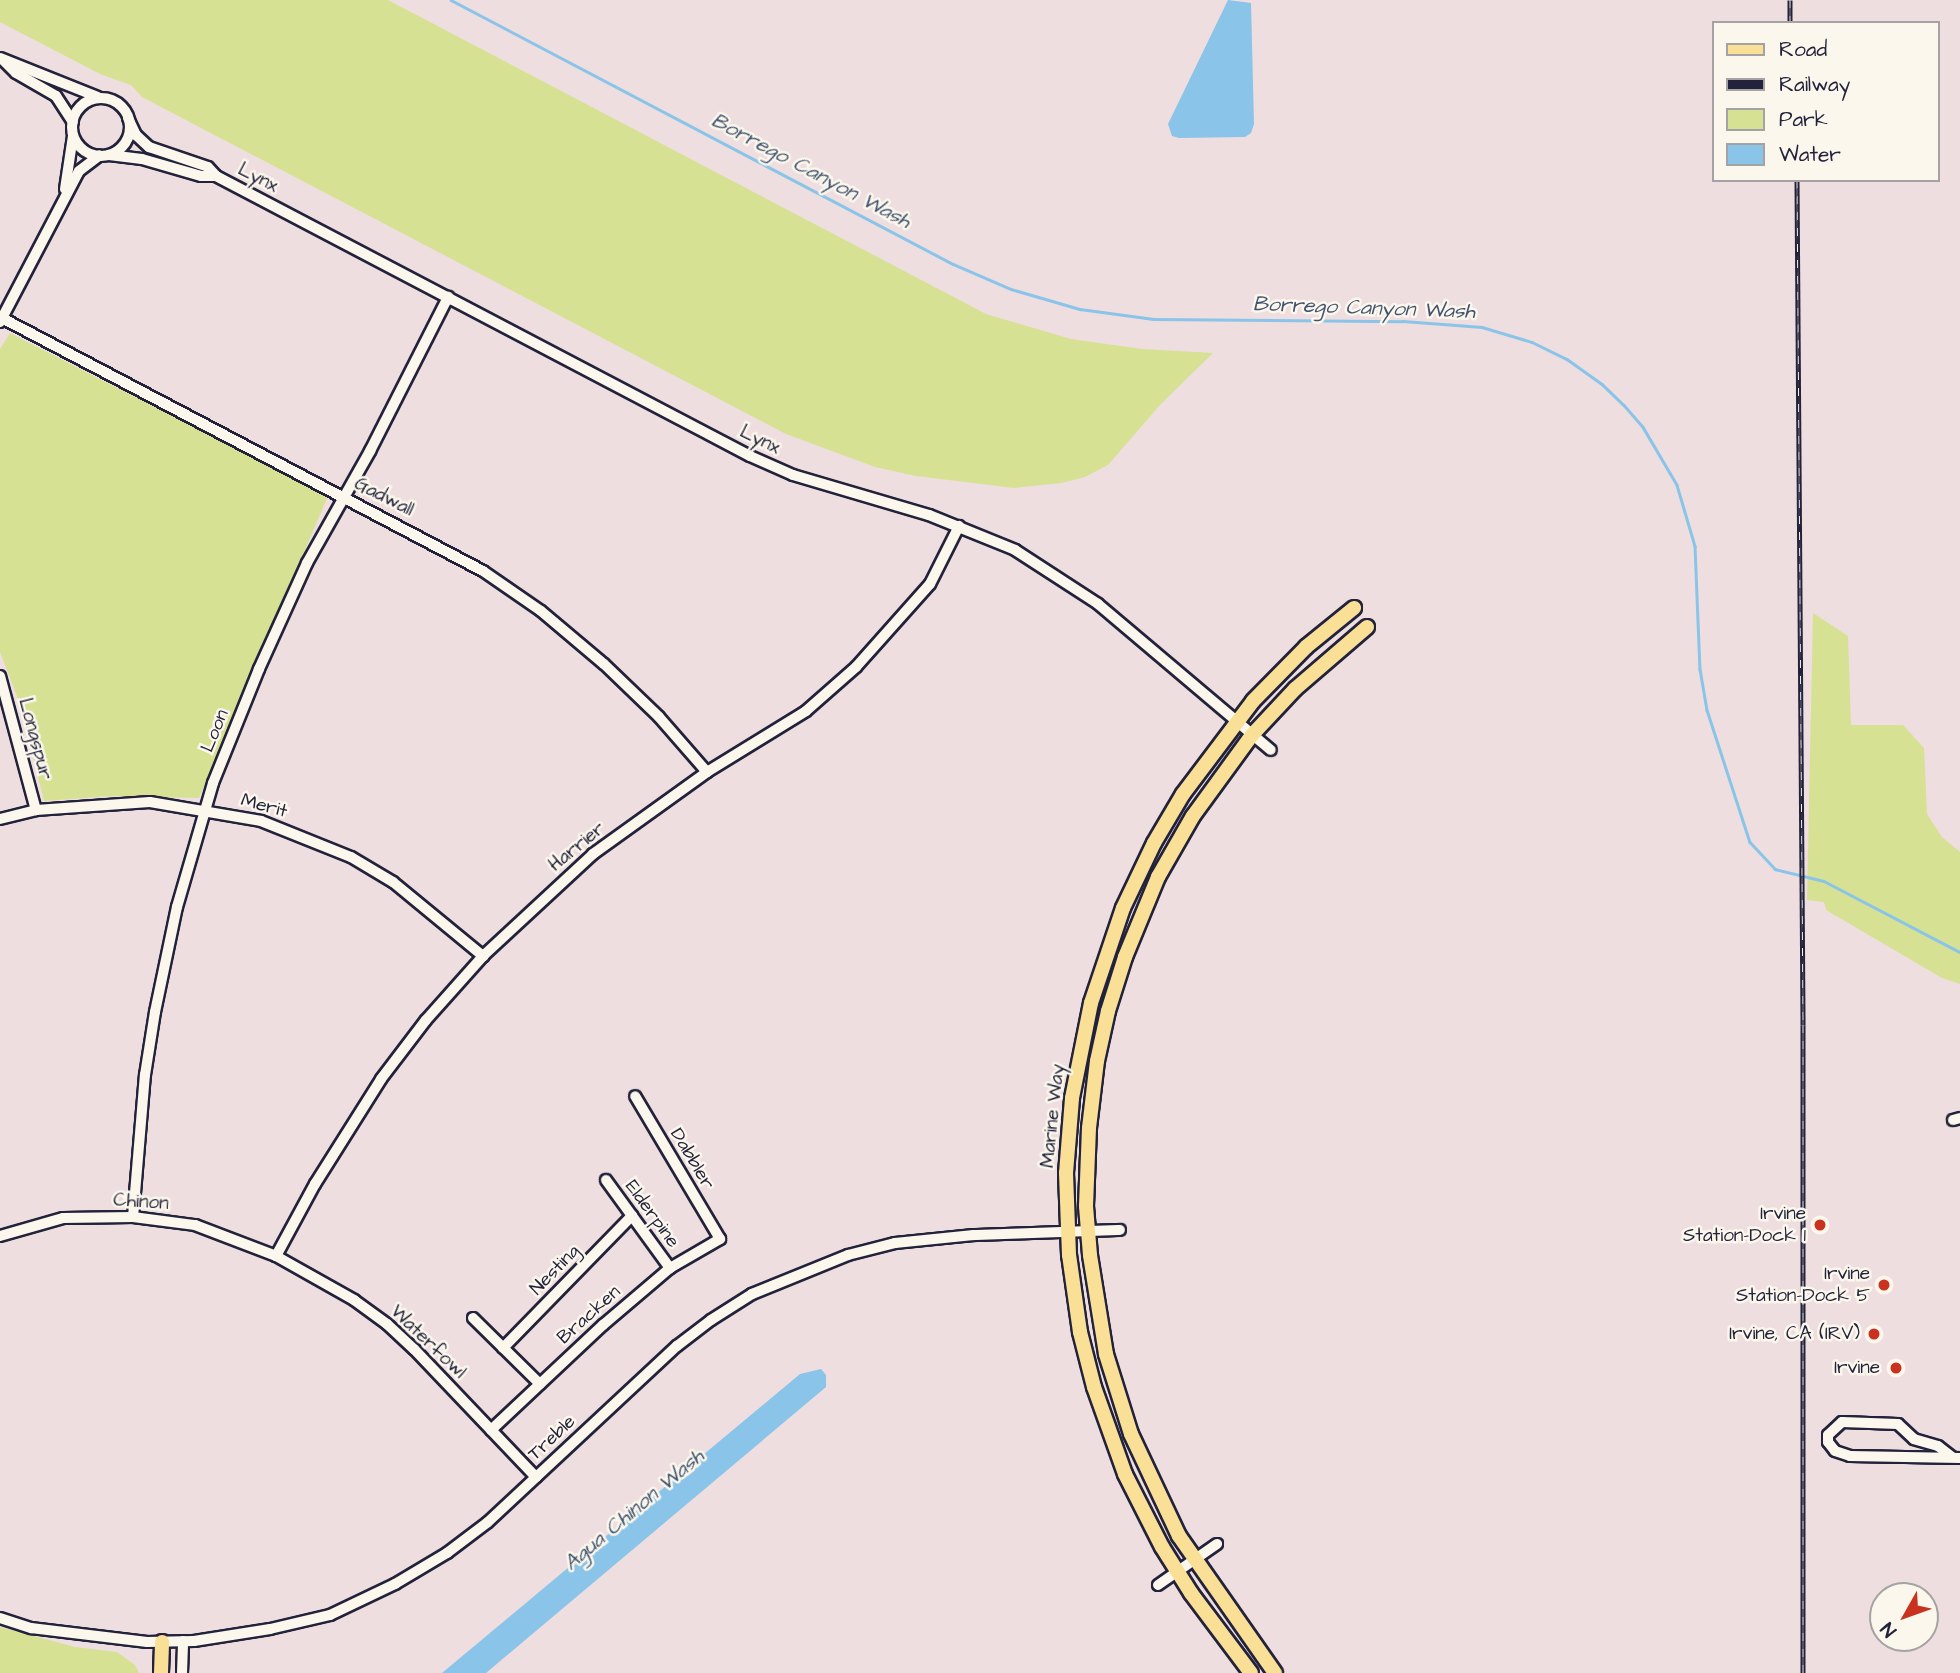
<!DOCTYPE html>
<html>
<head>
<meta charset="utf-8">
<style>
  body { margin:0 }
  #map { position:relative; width:1960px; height:1673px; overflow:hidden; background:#eededf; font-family:"Architects Daughter",sans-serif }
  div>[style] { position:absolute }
  .green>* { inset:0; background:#d6e194 }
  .water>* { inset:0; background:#8ac4e9 }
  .stream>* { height:2.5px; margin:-1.25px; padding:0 1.25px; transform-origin:1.25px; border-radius:1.25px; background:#8ac4e9 }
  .roads { filter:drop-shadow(2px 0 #22223b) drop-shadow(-2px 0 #22223b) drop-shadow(0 2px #22223b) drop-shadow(0 -2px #22223b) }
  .minor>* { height:10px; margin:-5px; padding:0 5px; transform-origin:5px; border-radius:5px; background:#fbf7ec }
  .minor>.ring { margin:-5px; padding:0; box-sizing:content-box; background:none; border:10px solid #fbf7ec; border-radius:50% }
  .major>* { height:14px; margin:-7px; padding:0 7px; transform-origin:7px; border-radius:7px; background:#fadf96 }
  .rail>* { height:5px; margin-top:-2.5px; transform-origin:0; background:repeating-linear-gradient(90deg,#fbf7ec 0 8px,#22223b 0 16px); box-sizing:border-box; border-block:2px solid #22223b }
  .dots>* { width:19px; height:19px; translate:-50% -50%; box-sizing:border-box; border:4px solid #fbf7ec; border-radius:50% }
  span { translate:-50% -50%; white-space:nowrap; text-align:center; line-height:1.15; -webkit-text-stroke:5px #fbf7ec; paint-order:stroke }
  .street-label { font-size:19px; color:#22223b }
  .poi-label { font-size:19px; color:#22223b }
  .right { translate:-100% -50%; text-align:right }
  .water-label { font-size:21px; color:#41536f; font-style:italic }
  .legend { position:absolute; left:1712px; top:21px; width:228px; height:161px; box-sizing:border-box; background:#fbf7ec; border:2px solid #a4a2a5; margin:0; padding:9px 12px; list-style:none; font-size:21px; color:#22223b }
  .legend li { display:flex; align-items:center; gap:14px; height:35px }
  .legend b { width:35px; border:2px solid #a4a2a5 }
  .north { position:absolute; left:1869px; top:1582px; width:70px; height:70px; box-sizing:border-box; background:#fbf7ec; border:2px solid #a4a2a5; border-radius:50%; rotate:230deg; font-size:19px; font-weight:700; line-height:28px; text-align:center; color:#22223b }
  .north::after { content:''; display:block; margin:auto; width:24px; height:32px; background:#c8321e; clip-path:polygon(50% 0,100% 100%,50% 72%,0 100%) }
</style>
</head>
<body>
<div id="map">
  <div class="green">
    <div style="clip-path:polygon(0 0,388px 0,986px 314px,1071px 339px,1142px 349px,1213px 353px,1160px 405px,1108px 465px,1085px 477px,1061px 483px,1014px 488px,916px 476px,875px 467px,786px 434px,142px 97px,131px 85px,100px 74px,0 22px)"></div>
    <div style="clip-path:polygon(10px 333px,328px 496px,199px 798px,112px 796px,44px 801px,20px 704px,0 652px,0 349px)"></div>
    <div style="clip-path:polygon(1813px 613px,1848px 636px,1851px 725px,1903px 725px,1924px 748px,1927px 814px,1942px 837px,1960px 852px,1960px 984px,1942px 978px,1826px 910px,1824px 902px,1807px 900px)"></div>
    <div style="clip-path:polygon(0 1627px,75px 1647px,117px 1652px,135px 1665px,139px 1673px,0 1673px)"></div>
  </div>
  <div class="water">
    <div style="clip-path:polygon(1228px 0,1251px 3px,1254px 124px,1251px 133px,1245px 137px,1179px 138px,1172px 136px,1168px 124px)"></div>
    <div style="clip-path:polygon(821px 1369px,826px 1375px,826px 1387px,486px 1673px,442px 1673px,800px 1374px)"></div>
  </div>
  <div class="stream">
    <div style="left:451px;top:0;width:567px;rotate:27.74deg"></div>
    <div style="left:953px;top:264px;width:63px;rotate:23.3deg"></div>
    <div style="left:1011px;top:289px;width:72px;rotate:16.2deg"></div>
    <div style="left:1080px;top:309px;width:74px;rotate:7.8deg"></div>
    <div style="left:1153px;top:319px;width:250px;rotate:0.5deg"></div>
    <div style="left:1403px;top:321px;width:79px;rotate:4.3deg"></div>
    <div style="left:1482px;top:327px;width:52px;rotate:16.7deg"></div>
    <div style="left:1532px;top:342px;width:39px;rotate:26deg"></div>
    <div style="left:1567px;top:359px;width:43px;rotate:35.5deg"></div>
    <div style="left:1602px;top:384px;width:30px;rotate:44deg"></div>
    <div style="left:1624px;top:405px;width:29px;rotate:49deg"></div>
    <div style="left:1643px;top:427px;width:67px;rotate:59.6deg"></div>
    <div style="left:1677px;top:485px;width:64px;rotate:73.6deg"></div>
    <div style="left:1695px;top:546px;width:123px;rotate:87.7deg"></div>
    <div style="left:1700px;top:669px;width:42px;rotate:80.3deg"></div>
    <div style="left:1707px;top:710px;width:139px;rotate:72deg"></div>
    <div style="left:1750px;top:842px;width:37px;rotate:47deg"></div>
    <div style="left:1775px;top:869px;width:50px;rotate:13.8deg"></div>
    <div style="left:1824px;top:881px;width:153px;rotate:27.6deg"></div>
  </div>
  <div class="roads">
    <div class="minor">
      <div style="left:0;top:58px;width:105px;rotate:21.7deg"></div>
      <div style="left:3px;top:60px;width:18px;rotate:45deg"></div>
      <div style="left:16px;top:73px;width:46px;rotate:29.9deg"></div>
      <div style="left:56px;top:96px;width:31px;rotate:57deg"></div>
      <div class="ring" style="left:72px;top:98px;width:48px;height:48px"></div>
      <div style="left:128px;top:118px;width:19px;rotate:65deg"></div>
      <div style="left:136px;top:135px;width:18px;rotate:43deg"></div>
      <div style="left:149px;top:147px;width:62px;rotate:18.7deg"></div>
      <div style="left:208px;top:167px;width:12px;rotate:48deg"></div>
      <div style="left:216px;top:176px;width:603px;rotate:27.67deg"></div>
      <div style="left:750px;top:456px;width:47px;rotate:23.8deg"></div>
      <div style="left:793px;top:475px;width:142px;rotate:16.4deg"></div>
      <div style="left:929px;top:515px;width:93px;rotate:22.1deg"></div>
      <div style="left:1015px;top:550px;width:99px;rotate:33deg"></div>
      <div style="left:1098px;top:604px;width:226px;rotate:40.2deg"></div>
      <div style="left:109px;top:155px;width:33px;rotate:7deg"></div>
      <div style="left:142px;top:159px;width:61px;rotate:16.1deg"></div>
      <div style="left:201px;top:176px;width:15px"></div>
      <div style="left:65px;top:189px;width:54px;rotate:-81.4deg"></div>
      <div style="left:0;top:317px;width:546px;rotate:27.74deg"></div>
      <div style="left:483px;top:571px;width:70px;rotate:34.6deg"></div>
      <div style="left:541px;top:611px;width:82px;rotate:40.1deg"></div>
      <div style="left:604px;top:664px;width:76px;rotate:43.9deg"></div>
      <div style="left:659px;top:717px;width:73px;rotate:48.9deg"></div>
      <div style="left:0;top:322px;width:170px;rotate:-62.4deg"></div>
      <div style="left:79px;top:171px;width:26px;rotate:-37deg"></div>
      <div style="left:0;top:676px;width:139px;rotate:75deg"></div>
      <div style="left:0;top:819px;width:37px;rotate:-14deg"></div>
      <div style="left:36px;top:810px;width:114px;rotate:-4deg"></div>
      <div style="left:150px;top:802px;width:113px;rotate:9.7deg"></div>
      <div style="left:261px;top:821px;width:97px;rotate:21.8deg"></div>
      <div style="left:351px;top:857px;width:49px;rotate:30.8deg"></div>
      <div style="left:393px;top:882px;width:117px;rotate:39.4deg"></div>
      <div style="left:1953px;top:1120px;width:7px;rotate:-16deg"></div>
      <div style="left:606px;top:1180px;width:109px;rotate:54deg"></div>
      <div style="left:133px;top:1217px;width:143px;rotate:-85.2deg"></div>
      <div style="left:145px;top:1075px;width:64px;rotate:-81deg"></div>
      <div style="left:155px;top:1012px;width:107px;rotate:-78.2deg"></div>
      <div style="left:177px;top:907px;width:129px;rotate:-73.8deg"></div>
      <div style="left:213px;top:783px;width:123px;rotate:-68deg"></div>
      <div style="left:259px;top:669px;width:116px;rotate:-65.6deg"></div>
      <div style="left:307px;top:563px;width:129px;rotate:-60.6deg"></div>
      <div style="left:370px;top:451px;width:173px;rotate:-63.1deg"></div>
      <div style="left:0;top:1236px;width:66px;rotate:-15.9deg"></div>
      <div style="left:63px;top:1218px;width:70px;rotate:-0.8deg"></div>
      <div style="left:133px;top:1217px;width:63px;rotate:7.4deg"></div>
      <div style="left:195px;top:1225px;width:87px;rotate:20.9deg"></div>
      <div style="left:276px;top:1256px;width:90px;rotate:29.4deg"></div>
      <div style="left:354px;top:1300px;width:41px;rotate:36deg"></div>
      <div style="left:387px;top:1324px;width:37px;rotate:43deg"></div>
      <div style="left:414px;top:1349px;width:177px;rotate:46.4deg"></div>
      <div style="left:276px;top:1256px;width:82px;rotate:-61.6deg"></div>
      <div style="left:315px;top:1184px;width:124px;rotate:-57.8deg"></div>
      <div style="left:381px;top:1079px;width:74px;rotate:-52.7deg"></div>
      <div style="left:426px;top:1020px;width:86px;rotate:-48.3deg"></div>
      <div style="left:483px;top:956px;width:150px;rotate:-42.8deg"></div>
      <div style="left:593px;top:854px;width:140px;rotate:-35.7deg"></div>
      <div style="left:707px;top:772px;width:116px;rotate:-31.6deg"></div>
      <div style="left:806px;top:711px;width:67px;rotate:-41.3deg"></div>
      <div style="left:856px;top:667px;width:111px;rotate:-48.3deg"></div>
      <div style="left:930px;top:584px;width:65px;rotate:-63.4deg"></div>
      <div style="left:473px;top:1318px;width:94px;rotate:44.6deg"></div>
      <div style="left:503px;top:1348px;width:185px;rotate:-45.7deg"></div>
      <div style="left:491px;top:1430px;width:154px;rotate:-43.2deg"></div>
      <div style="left:603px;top:1325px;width:88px;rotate:-40.4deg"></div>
      <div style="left:670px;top:1268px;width:58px;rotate:-30.1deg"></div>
      <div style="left:720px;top:1239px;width:166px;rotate:-120.7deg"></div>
      <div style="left:1952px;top:1457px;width:18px;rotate:-142deg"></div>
      <div style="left:1938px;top:1446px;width:25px;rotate:-164deg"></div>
      <div style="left:1914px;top:1439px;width:22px;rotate:-137deg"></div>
      <div style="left:1898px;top:1424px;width:56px;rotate:-178deg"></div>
      <div style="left:1842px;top:1422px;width:19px;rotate:137deg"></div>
      <div style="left:1828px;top:1435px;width:7px;rotate:90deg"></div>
      <div style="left:1828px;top:1442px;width:11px;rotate:52deg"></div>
      <div style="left:1835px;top:1451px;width:16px;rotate:18deg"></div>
      <div style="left:1850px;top:1456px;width:110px;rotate:1deg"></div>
      <div style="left:1158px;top:1585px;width:72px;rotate:-34.8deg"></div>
      <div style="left:0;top:1618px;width:33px;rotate:18deg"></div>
      <div style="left:31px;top:1628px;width:117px;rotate:6.9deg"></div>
      <div style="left:147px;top:1642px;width:47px;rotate:-1.2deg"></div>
      <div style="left:194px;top:1641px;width:77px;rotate:-9deg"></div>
      <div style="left:270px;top:1629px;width:62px;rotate:-13.1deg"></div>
      <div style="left:330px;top:1615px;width:72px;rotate:-25.5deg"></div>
      <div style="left:395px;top:1584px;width:61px;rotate:-30.8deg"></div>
      <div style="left:447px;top:1553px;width:51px;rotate:-37.1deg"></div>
      <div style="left:488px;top:1522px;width:258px;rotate:-43deg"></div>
      <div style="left:677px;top:1346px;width:43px;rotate:-37.4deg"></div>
      <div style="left:711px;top:1320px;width:49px;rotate:-32.4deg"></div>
      <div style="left:752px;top:1294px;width:104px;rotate:-22.1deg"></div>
      <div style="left:848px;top:1255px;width:49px;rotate:-14.3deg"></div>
      <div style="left:895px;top:1243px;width:79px;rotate:-5.8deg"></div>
      <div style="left:974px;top:1235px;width:146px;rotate:-2deg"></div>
      <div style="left:182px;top:1673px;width:32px;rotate:-88deg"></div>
    </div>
    <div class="major">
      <div style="left:161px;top:1673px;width:31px;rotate:-88deg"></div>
      <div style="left:1251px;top:1673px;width:100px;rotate:-126.9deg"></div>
      <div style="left:1191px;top:1593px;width:54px;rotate:-122.2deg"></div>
      <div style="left:1162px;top:1547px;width:82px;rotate:-116.9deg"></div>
      <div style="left:1125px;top:1474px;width:92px;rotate:-109.6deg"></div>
      <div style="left:1094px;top:1387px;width:57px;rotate:-104.3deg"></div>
      <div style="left:1080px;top:1332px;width:78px;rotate:-98.1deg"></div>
      <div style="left:1069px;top:1255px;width:82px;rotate:-92.1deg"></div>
      <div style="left:1066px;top:1173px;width:75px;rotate:-85.4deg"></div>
      <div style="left:1072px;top:1098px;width:97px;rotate:-78.7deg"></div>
      <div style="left:1091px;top:1003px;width:100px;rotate:-71.4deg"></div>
      <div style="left:1123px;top:908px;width:72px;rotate:-64.5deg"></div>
      <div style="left:1154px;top:843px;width:57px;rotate:-59.4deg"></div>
      <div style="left:1183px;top:794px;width:116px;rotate:-53deg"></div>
      <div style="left:1253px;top:701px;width:76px;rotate:-45.5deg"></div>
      <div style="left:1306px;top:647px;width:62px;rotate:-39.1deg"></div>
      <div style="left:1275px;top:1673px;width:167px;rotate:-125deg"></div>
      <div style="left:1179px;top:1536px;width:113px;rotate:-115.2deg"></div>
      <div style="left:1131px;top:1434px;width:84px;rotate:-107.4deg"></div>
      <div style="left:1106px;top:1354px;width:100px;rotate:-99.2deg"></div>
      <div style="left:1090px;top:1255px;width:49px;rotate:-94.7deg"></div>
      <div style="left:1086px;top:1206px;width:78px;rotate:-87.8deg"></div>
      <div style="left:1089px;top:1128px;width:67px;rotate:-83.2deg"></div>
      <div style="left:1097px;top:1061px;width:51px;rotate:-77.6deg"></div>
      <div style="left:1108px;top:1011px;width:57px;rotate:-72.5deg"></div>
      <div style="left:1125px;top:957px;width:87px;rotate:-67.6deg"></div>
      <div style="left:1158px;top:877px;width:70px;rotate:-60.2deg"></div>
      <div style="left:1193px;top:816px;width:100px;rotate:-53.9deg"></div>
      <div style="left:1252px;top:735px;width:63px;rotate:-46.9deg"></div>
      <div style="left:1295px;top:689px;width:95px;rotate:-40.7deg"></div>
    </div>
  </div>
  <div class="rail">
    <div style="left:1790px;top:0;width:23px;rotate:90deg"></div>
    <div style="left:1797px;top:180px;width:845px;rotate:89.59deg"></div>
    <div style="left:1803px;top:1025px;width:648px;rotate:90deg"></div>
  </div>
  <div class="dots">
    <div style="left:1820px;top:1225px;background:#c8321e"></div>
    <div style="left:1884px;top:1285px;background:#c8321e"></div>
    <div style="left:1874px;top:1334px;background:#c8321e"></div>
    <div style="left:1896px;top:1368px;background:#c8321e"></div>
  </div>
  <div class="street-label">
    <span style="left:258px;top:178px;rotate:27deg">Lynx</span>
    <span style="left:760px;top:440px;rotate:26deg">Lynx</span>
    <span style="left:384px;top:497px;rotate:27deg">Gadwall</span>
    <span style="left:215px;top:731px;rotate:-68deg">Loon</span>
    <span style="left:35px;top:739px;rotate:75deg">Longspur</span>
    <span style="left:264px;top:806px;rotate:15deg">Merit</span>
    <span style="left:577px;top:847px;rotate:-39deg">Harrier</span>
    <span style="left:1053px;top:1116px;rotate:-84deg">Marine Way</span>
    <span style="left:692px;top:1159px;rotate:59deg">Dabbler</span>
    <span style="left:141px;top:1202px;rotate:4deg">Chinon</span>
    <span style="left:652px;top:1214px;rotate:54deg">Elderpine</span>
    <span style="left:555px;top:1270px;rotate:-46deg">Nesting</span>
    <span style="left:589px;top:1315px;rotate:-42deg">Bracken</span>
    <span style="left:428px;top:1342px;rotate:44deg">Waterfowl</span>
    <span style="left:552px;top:1438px;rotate:-43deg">Treble</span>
  </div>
  <div class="poi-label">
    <span class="right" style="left:1806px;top:1225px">Irvine<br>Station-Dock 1</span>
    <span class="right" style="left:1870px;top:1285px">Irvine<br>Station-Dock 5</span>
    <span class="right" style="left:1860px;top:1334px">Irvine, CA (IRV)</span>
    <span class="right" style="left:1880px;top:1368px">Irvine</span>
  </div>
  <div class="water-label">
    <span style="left:811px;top:171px;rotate:28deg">Borrego Canyon Wash</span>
    <span style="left:1364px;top:308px;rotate:2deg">Borrego Canyon Wash</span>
    <span style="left:634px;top:1510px;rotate:-40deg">Agua Chinon Wash</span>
  </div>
  <ul class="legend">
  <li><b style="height:9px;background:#fadf96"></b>Road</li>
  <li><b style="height:9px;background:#22223b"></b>Railway</li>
  <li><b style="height:19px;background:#d6e194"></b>Park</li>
  <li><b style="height:19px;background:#8ac4e9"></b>Water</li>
  </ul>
  <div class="north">N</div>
</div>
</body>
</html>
